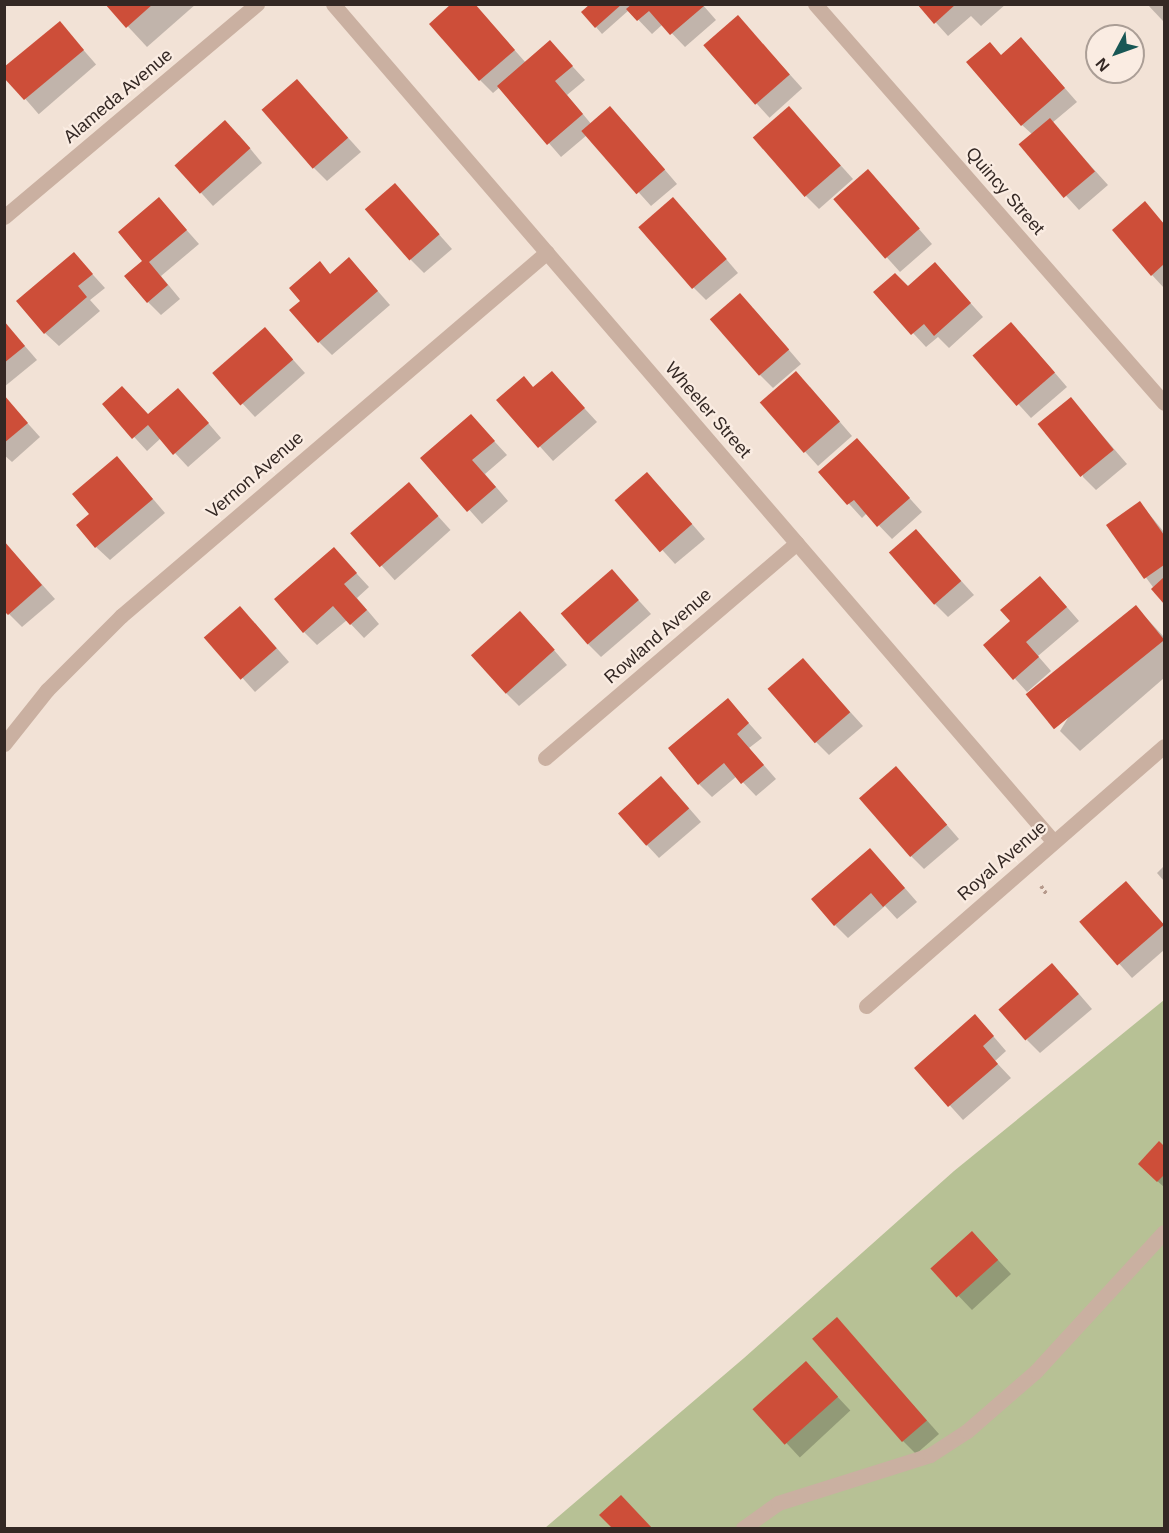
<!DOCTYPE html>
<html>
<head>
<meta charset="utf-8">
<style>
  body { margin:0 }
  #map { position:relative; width:1169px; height:1533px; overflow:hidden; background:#f2e2d6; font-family:Helvetica,sans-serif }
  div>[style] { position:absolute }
  .green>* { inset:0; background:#b7c195 }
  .shadow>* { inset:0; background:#0003; transform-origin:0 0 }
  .building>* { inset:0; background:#cd4e39; transform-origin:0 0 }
  .path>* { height:4px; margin-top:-2px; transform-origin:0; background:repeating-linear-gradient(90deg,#b69a8c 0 3px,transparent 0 6px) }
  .lane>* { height:15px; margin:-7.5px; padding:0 7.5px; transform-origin:7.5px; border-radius:7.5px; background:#cab0a1 }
  .street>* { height:15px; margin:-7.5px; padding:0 7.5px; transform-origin:7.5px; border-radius:7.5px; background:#cab0a1 }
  span { translate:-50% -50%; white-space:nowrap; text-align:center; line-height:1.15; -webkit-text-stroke:4.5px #faece2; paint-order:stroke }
  .street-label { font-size:18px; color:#342824 }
  .frame { position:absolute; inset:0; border:6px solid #342824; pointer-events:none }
  .north { position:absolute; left:1085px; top:24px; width:60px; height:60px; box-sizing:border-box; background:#faece2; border:2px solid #ab9e96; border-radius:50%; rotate:229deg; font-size:16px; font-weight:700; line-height:24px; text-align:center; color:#342824 }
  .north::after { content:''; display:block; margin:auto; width:21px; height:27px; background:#185755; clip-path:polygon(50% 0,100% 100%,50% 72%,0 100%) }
</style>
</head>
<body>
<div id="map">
  <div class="green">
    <div style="clip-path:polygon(1164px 1000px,1164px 1528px,545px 1528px,744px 1358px,954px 1171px)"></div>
  </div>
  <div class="shadow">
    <div style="clip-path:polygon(107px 4px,196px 4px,147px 47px)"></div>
    <div style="clip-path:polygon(592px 4px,702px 4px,716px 20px,685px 47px,663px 24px,652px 34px,629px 10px,602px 34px,596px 27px)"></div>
    <div style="clip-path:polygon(919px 4px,1006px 4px,981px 26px,971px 16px,948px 36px)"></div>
    <div style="clip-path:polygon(1147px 4px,1164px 4px,1164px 19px,1163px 21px)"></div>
    <div style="clip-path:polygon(478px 8px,526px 63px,550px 42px,585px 80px,567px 95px,592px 125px,624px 122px,677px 184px,651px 206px,587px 135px,561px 157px,500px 87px,493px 93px,480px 80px)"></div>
    <div style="left:738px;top:17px;width:96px;height:44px;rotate:48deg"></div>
    <div style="left:60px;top:23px;width:55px;height:76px;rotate:49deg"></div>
    <div style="clip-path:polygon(1034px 53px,1077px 102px,1052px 123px,1108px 185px,1079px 210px,1021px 146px,1033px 135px,1022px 125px,1001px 56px)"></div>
    <div style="clip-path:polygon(297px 81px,361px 152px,327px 181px,314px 168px)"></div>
    <div style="clip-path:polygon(789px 108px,853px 179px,819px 209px,806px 196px)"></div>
    <div style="clip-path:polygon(239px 135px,262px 163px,213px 206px,176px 165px)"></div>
    <div style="clip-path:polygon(395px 185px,452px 249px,424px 273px,411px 260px)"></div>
    <div style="clip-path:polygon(881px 185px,932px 244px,900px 272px,835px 200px)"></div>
    <div style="clip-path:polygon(159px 199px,199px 244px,161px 276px,180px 299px,161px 315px,148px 302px,144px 261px)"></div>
    <div style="clip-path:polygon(1145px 203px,1164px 224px,1164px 288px,1152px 275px)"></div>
    <div style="clip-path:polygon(686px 212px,738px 273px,706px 300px,693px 287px)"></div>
    <div style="clip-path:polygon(74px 254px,105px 288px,90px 300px,100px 311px,59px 346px,45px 333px)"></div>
    <div style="clip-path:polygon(320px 264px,331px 275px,362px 273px,390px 305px,332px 355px,319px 342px,302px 301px)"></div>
    <div style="clip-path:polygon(948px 278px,983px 317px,949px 348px,938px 337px,926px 347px,875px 292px)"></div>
    <div style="clip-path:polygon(753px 308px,801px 364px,773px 388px,760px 375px)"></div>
    <div style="clip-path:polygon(4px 322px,37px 360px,4px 387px)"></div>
    <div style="clip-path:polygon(1024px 337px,1067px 387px,1031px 418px,974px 355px)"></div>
    <div style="clip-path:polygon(278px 343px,305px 373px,255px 417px,214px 373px)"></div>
    <div style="clip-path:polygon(552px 373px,597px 422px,553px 461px,498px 400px,534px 388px)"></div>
    <div style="clip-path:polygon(810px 387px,852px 436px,818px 466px,762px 404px)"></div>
    <div style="clip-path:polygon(4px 397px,40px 437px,12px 462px,4px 455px)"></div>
    <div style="clip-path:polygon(1071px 399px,1127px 464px,1096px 490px,1083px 477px)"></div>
    <div style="clip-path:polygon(191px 403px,221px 438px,188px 467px,161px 438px,147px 451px,104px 404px,148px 416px)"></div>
    <div style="clip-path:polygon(471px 416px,507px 455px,485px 474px,508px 501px,482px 524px,423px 458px)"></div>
    <div style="clip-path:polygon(857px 440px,922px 512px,892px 539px,867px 513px,862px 518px,820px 472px)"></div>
    <div style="clip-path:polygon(130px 472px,165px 513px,110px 560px,96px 547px,91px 514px)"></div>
    <div style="left:409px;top:484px;width:62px;height:75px;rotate:48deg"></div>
    <div style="clip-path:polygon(660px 487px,705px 539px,675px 564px,617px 500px)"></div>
    <div style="clip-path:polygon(1140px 503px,1164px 532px,1164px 602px,1108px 526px)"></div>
    <div style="clip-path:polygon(916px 531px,974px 595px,948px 617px,935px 604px)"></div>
    <div style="clip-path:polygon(4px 542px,55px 599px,22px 627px,9px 614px)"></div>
    <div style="clip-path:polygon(334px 549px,369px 587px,357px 598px,379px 624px,364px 638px,347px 620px,317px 645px,304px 632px)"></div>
    <div style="clip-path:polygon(612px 571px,651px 614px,601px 657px,588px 644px)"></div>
    <div style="clip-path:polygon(1053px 591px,1079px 621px,1038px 656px,1051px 671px,1027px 692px,985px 645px)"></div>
    <div style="clip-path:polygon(1136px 607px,1164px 637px,1164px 678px,1080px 751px,1060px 731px)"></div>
    <div style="clip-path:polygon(253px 621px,289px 662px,255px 692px,206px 637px)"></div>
    <div style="clip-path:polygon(533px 626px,567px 665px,519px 706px,506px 693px)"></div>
    <div style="clip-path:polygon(803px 660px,863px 726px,829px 755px,816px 742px)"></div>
    <div style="clip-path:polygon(728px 700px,762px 738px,749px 748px,776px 779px,756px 796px,737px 776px,712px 797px,699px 784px)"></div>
    <div style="clip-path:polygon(909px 781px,959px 839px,924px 869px,911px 856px)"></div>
    <div style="clip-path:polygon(675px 792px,701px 822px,659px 858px,646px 844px)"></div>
    <div style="clip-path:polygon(883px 863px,917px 902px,897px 919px,885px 906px,848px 938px,835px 925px)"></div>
    <div style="clip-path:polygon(1164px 866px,1164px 881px,1157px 873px)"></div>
    <div style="clip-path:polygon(1126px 883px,1164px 925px,1164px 950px,1132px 978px,1082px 922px)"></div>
    <div style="clip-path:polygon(1066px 979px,1092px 1009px,1040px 1053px,1027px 1040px)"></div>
    <div style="clip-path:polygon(988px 1030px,1006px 1051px,995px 1061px,1011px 1078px,963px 1120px,916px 1068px)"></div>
    <div style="clip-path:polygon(1159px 1143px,1164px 1148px,1164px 1187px,1146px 1171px)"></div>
    <div style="clip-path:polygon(986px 1247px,1011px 1274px,972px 1310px,933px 1269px)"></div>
    <div style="clip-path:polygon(837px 1319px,939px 1434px,916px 1454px,903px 1441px)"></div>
    <div style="left:806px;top:1363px;width:65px;height:69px;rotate:47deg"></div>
    <div style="clip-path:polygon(634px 1510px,651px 1528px,614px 1528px,601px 1515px)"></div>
  </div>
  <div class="building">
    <div style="clip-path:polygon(105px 4px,153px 4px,126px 28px)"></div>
    <div style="clip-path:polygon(451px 4px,475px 4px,515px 50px,479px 81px,429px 24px)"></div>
    <div style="clip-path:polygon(590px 4px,622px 4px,595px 28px,581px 12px)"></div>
    <div style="clip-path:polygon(632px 4px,702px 4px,704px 6px,670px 35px,649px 11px,637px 21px,626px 9px)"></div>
    <div style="clip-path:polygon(917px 4px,956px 4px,934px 24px)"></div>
    <div style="left:738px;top:15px;width:79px;height:46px;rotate:49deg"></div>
    <div style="clip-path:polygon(60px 21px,84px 50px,24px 100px,4px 78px,4px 67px)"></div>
    <div style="clip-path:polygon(1021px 37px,1065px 88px,1021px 126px,966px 62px,990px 42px,1001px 55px)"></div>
    <div style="clip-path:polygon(550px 40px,573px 66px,555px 81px,583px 114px,547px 145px,497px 86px)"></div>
    <div style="left:297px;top:79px;width:78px;height:47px;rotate:49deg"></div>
    <div style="left:610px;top:106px;width:84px;height:38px;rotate:49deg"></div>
    <div style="left:789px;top:106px;width:79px;height:48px;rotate:49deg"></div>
    <div style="left:1050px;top:118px;width:70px;height:41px;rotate:50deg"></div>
    <div style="left:225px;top:120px;width:38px;height:68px;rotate:48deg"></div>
    <div style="left:868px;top:169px;width:79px;height:46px;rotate:49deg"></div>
    <div style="left:395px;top:183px;width:68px;height:40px;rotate:49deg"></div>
    <div style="clip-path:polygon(159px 197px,187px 230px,149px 262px,168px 285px,147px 303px,124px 276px,142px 261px,118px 232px)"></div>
    <div style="left:673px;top:197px;width:82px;height:46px;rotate:49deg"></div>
    <div style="clip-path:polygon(1145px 201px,1164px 224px,1164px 264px,1151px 276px,1112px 230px)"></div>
    <div style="clip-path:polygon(74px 252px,93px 274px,78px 286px,87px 297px,44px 334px,16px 301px)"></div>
    <div style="clip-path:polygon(349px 257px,378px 291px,318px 343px,289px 310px,300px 301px,289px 288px,320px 261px,330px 274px)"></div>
    <div style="clip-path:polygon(935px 262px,971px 303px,934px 336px,924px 324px,911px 335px,873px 292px,895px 273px,908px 286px)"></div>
    <div style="left:740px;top:293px;width:75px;height:40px;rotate:49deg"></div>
    <div style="clip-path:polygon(4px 321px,25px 346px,4px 363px)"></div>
    <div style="left:1011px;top:322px;width:67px;height:51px;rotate:49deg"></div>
    <div style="left:265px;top:327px;width:43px;height:70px;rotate:49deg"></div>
    <div style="clip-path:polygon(552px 371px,585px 408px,538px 448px,496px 400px,524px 376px,533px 387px)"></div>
    <div style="left:796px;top:371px;width:67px;height:48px;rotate:49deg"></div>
    <div style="clip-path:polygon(122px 386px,148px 414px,178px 388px,209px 423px,173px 455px,148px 425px,132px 439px,102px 404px)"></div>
    <div style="clip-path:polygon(4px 395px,28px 423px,4px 443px)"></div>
    <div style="left:1071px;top:397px;width:68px;height:43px;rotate:51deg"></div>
    <div style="clip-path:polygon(471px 414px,495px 441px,472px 460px,496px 487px,467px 512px,420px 458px)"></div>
    <div style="clip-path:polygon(857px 438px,910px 498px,877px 527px,854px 500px,847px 505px,818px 472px)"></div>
    <div style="clip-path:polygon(117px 456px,153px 499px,95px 548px,76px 525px,89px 514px,72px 494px)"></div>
    <div style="left:647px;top:472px;width:69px;height:43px;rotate:49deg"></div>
    <div style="left:409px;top:482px;width:45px;height:78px;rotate:49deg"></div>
    <div style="clip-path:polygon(1140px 501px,1164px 535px,1164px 565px,1144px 579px,1106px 525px)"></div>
    <div style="left:916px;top:529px;width:69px;height:36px;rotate:49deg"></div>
    <div style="clip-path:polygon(4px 541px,42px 585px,8px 615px,4px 611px)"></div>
    <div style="clip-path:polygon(334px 547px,357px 573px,344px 584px,367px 610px,350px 625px,333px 606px,303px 633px,274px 599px)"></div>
    <div style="left:612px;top:569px;width:41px;height:68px;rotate:49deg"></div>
    <div style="clip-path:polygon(1040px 576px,1067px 607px,1026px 642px,1039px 657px,1013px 680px,983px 645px,1010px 621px,1000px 610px)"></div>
    <div style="clip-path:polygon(1164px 577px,1164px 604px,1151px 589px)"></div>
    <div style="left:1136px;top:605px;width:45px;height:142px;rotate:51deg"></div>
    <div style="left:240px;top:606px;width:56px;height:48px;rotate:49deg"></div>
    <div style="left:520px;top:611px;width:52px;height:66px;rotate:48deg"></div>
    <div style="left:803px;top:658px;width:72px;height:47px;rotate:49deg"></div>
    <div style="clip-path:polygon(728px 698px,749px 723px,737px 734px,764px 765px,741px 784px,724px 763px,698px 785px,668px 748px)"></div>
    <div style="left:896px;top:766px;width:78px;height:49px;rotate:49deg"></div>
    <div style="left:661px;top:776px;width:43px;height:57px;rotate:49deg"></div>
    <div style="clip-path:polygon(870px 848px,905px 888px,883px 907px,871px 893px,834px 926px,811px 899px)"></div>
    <div style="left:1126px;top:881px;width:58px;height:62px;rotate:49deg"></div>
    <div style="left:1052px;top:963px;width:41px;height:71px;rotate:49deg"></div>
    <div style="clip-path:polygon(975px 1014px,994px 1036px,983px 1046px,998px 1064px,948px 1107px,914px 1068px)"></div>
    <div style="clip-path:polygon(1159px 1141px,1164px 1146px,1164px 1175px,1157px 1182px,1138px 1164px)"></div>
    <div style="left:972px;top:1231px;width:39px;height:56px;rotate:48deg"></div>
    <div style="left:837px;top:1317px;width:137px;height:33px;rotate:49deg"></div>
    <div style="left:806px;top:1361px;width:48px;height:72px;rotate:48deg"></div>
    <div style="clip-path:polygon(621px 1495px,652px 1528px,612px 1528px,599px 1515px)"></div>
  </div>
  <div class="path">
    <div style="left:1041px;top:886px;width:11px;rotate:56deg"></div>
  </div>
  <div class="lane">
    <div style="left:743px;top:1528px;width:43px;rotate:-35.5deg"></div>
    <div style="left:778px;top:1503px;width:159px;rotate:-17.5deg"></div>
    <div style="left:930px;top:1455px;width:44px;rotate:-33deg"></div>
    <div style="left:967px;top:1431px;width:91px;rotate:-41deg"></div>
    <div style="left:1036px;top:1371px;width:189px;rotate:-47.4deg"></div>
  </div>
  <div class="street">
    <div style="left:333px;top:4px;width:1104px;rotate:49.3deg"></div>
    <div style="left:815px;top:4px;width:530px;rotate:48.82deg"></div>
    <div style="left:4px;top:217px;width:331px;rotate:-40.1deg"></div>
    <div style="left:4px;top:744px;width:69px;rotate:-51.5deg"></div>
    <div style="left:47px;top:690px;width:105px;rotate:-45deg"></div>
    <div style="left:121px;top:616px;width:560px;rotate:-40.51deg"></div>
    <div style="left:545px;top:758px;width:331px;rotate:-40.5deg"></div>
    <div style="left:866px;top:1006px;width:395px;rotate:-41.1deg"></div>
  </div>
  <div class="street-label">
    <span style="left:118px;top:96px;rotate:-40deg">Alameda Avenue</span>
    <span style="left:1005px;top:191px;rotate:49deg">Quincy Street</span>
    <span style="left:708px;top:410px;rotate:49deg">Wheeler Street</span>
    <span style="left:255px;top:475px;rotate:-41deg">Vernon Avenue</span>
    <span style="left:658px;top:636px;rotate:-41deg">Rowland Avenue</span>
    <span style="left:1002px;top:861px;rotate:-41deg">Royal Avenue</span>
  </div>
  <div class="frame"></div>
  <div class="north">N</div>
</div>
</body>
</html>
